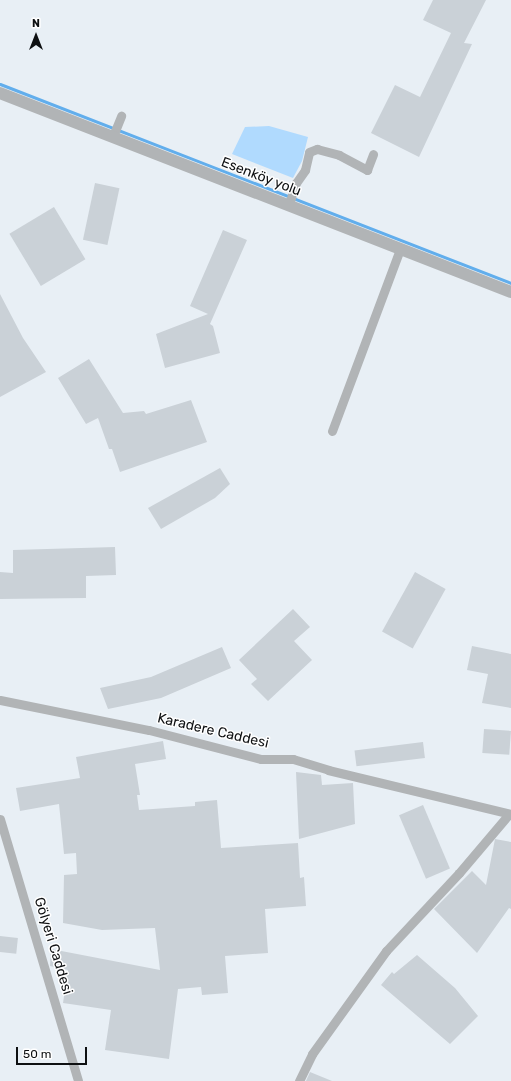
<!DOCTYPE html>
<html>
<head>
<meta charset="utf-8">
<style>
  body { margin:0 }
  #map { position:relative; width:511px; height:1081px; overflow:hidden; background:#e8eff5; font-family:Rubik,sans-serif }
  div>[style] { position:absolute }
  .green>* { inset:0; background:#b0dafe }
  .stream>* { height:3px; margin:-1.5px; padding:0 1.5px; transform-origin:1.5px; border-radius:1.5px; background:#62aeec }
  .building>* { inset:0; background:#cad1d7; transform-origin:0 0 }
  .minor>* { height:9px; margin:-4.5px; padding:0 4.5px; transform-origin:4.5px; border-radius:4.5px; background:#b1b4b6 }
  .tertiary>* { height:12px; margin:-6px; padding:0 6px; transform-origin:6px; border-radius:6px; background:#b1b4b6 }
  span { translate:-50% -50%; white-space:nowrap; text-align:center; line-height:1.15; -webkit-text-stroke:3px #fff; paint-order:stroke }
  .street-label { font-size:14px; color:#0e1012 }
  .north { position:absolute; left:16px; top:16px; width:40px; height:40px; -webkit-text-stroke:3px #fff; paint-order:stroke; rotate:0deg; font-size:11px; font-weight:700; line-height:16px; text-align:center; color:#0e1012 }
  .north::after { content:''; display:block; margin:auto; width:14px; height:18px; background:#0e1012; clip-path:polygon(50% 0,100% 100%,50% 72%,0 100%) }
  .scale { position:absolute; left:16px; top:1047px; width:71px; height:18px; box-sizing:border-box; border:2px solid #0e1012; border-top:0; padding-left:5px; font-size:12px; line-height:14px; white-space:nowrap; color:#0e1012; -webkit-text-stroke:3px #fff; paint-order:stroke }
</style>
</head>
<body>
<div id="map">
  <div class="green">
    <div style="clip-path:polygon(269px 126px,308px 137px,302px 161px,293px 178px,232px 154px,245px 127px)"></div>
  </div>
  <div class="stream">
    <div style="left:0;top:84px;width:548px;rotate:21.28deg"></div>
  </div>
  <div class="building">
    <div style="clip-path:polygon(433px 0,486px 0,464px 43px,472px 44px,419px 157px,371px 133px,395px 85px,420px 97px,451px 33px,423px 20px)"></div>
    <div style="left:95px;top:183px;width:25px;height:58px;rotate:12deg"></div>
    <div style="left:54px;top:207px;width:61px;height:52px;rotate:59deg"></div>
    <div style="clip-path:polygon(223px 230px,247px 240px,210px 324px,213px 326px,220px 353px,165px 368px,156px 334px,208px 314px,190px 306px)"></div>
    <div style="clip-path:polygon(0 294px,23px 338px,46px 372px,0 397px)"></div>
    <div style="clip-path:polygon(89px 359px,123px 413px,144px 411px,146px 414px,191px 400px,207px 442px,120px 472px,112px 449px,109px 449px,98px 418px,86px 424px,58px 378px)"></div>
    <div style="clip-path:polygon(220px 468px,230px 484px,215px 498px,161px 529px,148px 508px)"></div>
    <div style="clip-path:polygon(115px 547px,116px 575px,86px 576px,86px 598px,0 599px,0 572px,13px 573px,13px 550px)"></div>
    <div style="left:415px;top:572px;width:35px;height:68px;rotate:29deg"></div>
    <div style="clip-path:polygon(293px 609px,310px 627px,294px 641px,312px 660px,268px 701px,251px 684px,257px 679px,239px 660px)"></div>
    <div style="clip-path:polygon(472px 646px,511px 654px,511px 708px,482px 703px,488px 674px,467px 670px)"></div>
    <div style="clip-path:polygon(222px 647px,231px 668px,161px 698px,108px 709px,100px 688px,151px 677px)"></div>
    <div style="left:484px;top:729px;width:27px;height:24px;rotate:4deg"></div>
    <div style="clip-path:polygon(163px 741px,166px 759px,135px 764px,140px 795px,137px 795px,139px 810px,195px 806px,195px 802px,217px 800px,221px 848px,298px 843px,300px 878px,304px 877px,306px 906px,265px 909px,268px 953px,225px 956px,228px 993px,202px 995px,201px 987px,178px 989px,169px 1059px,105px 1050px,111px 1010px,63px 1003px,68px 970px,50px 966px,51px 949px,160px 970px,155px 928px,102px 930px,63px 923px,64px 875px,77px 874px,76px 853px,64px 854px,59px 804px,20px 811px,16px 788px,80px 778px,76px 757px)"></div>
    <div style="left:423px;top:742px;width:16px;height:69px;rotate:83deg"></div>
    <div style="clip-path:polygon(296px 772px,321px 775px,322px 785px,353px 783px,355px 824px,299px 839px)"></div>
    <div style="left:423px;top:805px;width:69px;height:26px;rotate:67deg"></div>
    <div style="clip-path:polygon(495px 839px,511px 842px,511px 909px,509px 908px,477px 953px,434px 909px,472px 871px,486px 885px)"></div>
    <div style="left:0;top:936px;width:18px;height:16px;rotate:6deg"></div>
    <div style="clip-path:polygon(417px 955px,455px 988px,478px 1016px,450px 1044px,381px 985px,392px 972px,394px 974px)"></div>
    <div style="clip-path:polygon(310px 1072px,332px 1081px,306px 1081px)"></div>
  </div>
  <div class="minor">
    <div style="left:113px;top:136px;width:22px;rotate:-68deg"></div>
    <div style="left:289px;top:204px;width:22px;rotate:-72deg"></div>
    <div style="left:296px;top:183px;width:16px;rotate:-55deg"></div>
    <div style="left:305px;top:170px;width:18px;rotate:-77deg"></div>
    <div style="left:309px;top:152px;width:9px;rotate:-21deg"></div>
    <div style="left:317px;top:149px;width:23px;rotate:15deg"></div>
    <div style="left:339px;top:155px;width:32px;rotate:28deg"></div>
    <div style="left:367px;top:170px;width:17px;rotate:-69deg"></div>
    <div style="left:332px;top:431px;width:194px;rotate:-69.5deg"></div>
    <div style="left:0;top:700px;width:152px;rotate:11.4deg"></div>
    <div style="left:149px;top:730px;width:116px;rotate:14.5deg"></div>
    <div style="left:261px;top:759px;width:32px"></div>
    <div style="left:293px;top:759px;width:37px;rotate:17deg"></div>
    <div style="left:328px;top:770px;width:188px;rotate:13.5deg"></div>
    <div style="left:0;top:819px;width:273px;rotate:73.4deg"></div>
    <div style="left:299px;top:1081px;width:30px;rotate:-64deg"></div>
    <div style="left:312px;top:1054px;width:127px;rotate:-54.3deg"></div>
    <div style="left:386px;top:951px;width:107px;rotate:-46.9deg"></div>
    <div style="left:459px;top:873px;width:77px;rotate:-49.7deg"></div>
  </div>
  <div class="tertiary">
    <div style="left:0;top:93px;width:548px;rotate:21.28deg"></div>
  </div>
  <div class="street-label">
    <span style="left:261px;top:177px;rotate:21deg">Esenköy yolu</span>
    <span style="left:213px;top:731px;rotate:13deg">Karadere Caddesi</span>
    <span style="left:53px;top:946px;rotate:73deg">Gölyeri Caddesi</span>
  </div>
  <div class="north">N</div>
  <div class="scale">50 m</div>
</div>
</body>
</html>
